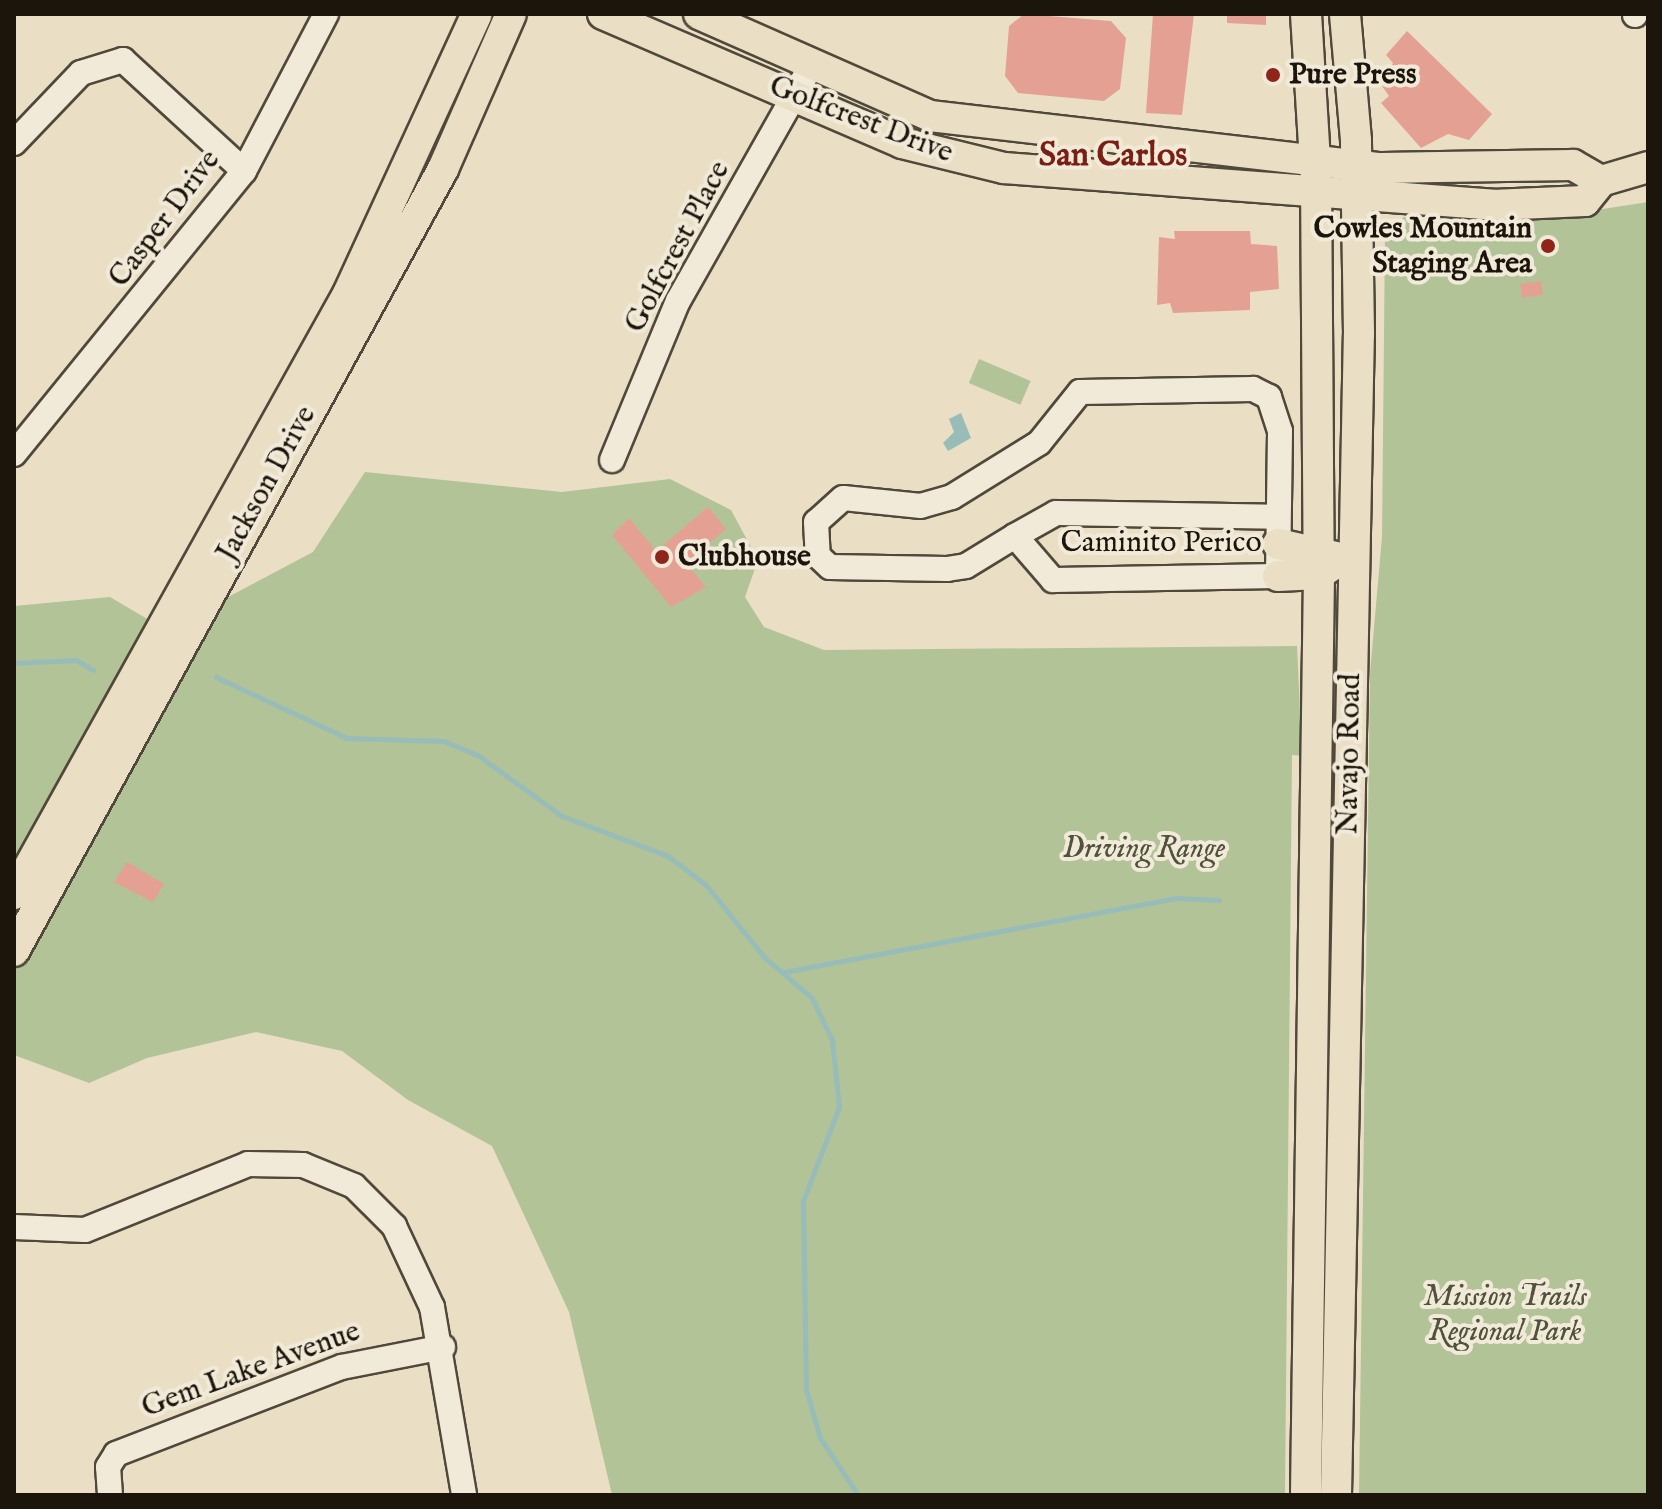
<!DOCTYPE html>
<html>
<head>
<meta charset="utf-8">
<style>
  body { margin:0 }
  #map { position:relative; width:1662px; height:1509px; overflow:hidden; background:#eadfc5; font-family:"IM FELL English",serif }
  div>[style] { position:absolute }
  .green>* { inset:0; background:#b2c398; transform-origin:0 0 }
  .water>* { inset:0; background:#98bcb8 }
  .stream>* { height:5px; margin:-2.5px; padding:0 2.5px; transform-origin:2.5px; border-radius:2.5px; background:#98bcb8 }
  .building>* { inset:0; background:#e4a193; transform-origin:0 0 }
  .roads { filter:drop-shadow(2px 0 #50483a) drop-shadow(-2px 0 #50483a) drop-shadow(0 2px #50483a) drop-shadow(0 -2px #50483a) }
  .minor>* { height:24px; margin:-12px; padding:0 12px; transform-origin:12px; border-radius:12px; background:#f1ead9 }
  .major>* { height:30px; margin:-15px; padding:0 15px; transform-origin:15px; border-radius:15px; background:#eadfc5 }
  .dots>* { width:22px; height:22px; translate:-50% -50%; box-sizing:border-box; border:4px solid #f1ead9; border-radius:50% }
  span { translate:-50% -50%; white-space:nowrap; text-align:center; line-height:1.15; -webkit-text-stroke:8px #f1ead9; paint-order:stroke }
  .poi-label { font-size:30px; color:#1c150b; font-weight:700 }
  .left { translate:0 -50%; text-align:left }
  .right { translate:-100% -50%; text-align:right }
  .street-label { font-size:30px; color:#1c150b }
  .park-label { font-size:30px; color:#50523c; font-style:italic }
  .quarter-label { font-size:34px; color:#7a1f14; font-weight:700 }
  .frame { position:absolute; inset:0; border:16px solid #1c150b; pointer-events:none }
</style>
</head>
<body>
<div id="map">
  <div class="green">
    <div style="clip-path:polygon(1648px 202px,1648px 1495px,1359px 1495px,1370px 673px,1382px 537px,1385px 233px,1404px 217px,1519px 222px)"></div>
    <div style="left:979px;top:359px;width:56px;height:26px;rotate:23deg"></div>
    <div style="clip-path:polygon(365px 472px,562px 492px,670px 479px,731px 510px,758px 560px,745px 597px,764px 627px,824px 650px,1297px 646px,1302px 756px,1292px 755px,1285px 1495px,612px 1495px,569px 1312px,492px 1146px,408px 1100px,342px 1051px,256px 1032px,147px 1058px,89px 1083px,14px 1055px,14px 606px,110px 597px,166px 630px,313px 552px)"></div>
  </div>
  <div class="water">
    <div style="clip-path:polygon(961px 413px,971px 438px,948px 451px,943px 443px,954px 432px,949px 419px)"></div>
  </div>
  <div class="stream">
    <div style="left:14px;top:663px;width:62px;rotate:-2.8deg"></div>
    <div style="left:76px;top:660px;width:20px;rotate:30deg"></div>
    <div style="left:216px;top:677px;width:145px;rotate:25deg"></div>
    <div style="left:347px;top:738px;width:97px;rotate:1.8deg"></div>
    <div style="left:444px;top:741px;width:38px;rotate:23deg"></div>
    <div style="left:479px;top:756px;width:102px;rotate:35.9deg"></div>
    <div style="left:562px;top:816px;width:113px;rotate:20.7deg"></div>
    <div style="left:668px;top:856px;width:48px;rotate:37.3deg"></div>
    <div style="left:706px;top:885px;width:94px;rotate:51.1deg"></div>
    <div style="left:765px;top:958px;width:62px;rotate:40.4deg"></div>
    <div style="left:812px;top:998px;width:47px;rotate:64.5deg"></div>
    <div style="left:832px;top:1040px;width:67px;rotate:84deg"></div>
    <div style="left:839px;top:1107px;width:101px;rotate:111deg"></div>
    <div style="left:803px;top:1201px;width:188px;rotate:89.1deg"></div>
    <div style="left:806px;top:1389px;width:51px;rotate:74.1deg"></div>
    <div style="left:820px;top:1438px;width:69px;rotate:56.3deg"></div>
    <div style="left:784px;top:972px;width:399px;rotate:-10.7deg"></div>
    <div style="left:1176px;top:898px;width:43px;rotate:2.7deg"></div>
  </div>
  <div class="building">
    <div style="clip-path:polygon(1024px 14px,1111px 21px,1126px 38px,1120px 89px,1104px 101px,1018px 93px,1005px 76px,1009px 26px)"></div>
    <div style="clip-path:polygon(1153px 14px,1194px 14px,1182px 115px,1146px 113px)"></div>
    <div style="clip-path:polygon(1227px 14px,1266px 14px,1266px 25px,1227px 23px)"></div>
    <div style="clip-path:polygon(1407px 31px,1492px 114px,1469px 140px,1448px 134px,1421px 148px,1381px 103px,1389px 96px,1382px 86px,1393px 63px,1386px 55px)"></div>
    <div style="clip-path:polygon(1174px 231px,1250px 231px,1251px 244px,1277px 246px,1279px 289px,1250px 292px,1250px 310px,1173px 313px,1170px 303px,1157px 305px,1159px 237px,1175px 239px)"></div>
    <div style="left:1541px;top:281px;width:14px;height:21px;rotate:82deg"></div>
    <div style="clip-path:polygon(708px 507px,726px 529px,686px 563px,706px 587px,671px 607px,612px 535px,629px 518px,656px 551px)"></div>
    <div style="clip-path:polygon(127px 862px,164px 884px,153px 902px,114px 882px)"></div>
  </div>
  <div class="roads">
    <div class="minor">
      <div style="left:1635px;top:14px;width:1px;rotate:90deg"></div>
      <div style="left:14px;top:143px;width:97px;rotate:-46.3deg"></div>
      <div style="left:81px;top:73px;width:44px;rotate:-17.2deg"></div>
      <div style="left:123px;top:60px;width:164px;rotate:42.5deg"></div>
      <div style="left:14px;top:454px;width:365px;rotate:-50.9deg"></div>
      <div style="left:244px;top:171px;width:177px;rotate:-62.4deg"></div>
      <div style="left:612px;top:460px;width:172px;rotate:-67.5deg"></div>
      <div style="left:678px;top:301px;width:266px;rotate:-60.5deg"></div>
      <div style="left:1015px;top:536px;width:58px;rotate:49.2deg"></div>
      <div style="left:1053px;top:580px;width:225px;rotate:-1deg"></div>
      <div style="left:1278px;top:576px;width:145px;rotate:-89.2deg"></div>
      <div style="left:1280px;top:431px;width:36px;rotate:-108deg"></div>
      <div style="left:1269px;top:397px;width:18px;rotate:-153deg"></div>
      <div style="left:1253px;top:389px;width:173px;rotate:179deg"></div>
      <div style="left:1080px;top:392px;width:65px;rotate:128.8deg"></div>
      <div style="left:1039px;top:443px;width:102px;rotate:148.2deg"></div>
      <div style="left:952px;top:497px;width:32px;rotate:164deg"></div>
      <div style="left:921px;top:506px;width:78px;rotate:-174.1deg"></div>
      <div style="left:843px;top:498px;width:36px;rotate:138deg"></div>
      <div style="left:816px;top:522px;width:34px;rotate:87deg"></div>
      <div style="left:818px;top:556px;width:16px;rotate:43deg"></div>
      <div style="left:830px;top:567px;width:117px;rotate:1deg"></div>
      <div style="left:947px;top:569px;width:19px;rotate:-9deg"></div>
      <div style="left:966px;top:566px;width:57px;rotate:-31.5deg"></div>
      <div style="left:1015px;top:536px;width:47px;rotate:-29.3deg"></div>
      <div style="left:1056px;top:513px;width:222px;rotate:1deg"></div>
      <div style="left:14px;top:1227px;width:71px;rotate:2.4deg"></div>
      <div style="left:85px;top:1230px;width:176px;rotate:-22deg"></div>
      <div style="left:248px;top:1164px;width:55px;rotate:1deg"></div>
      <div style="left:303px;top:1165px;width:55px;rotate:22.4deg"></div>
      <div style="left:354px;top:1186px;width:57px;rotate:45deg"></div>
      <div style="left:394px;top:1226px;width:89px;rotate:64.9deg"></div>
      <div style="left:432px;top:1307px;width:191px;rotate:80.3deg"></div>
      <div style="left:110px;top:1495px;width:28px;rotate:-94deg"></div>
      <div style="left:108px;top:1467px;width:15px;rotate:-58deg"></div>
      <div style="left:116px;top:1454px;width:242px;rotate:-21.1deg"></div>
      <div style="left:342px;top:1367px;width:103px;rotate:-11.2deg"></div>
    </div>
    <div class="major">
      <div style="left:603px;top:14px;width:326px;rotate:23.3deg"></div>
      <div style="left:902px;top:143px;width:105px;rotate:13.8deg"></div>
      <div style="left:1004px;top:168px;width:491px;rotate:4.3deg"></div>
      <div style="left:1494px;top:205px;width:91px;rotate:-2.5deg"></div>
      <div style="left:1585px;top:201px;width:26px;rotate:-51deg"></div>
      <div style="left:1601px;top:181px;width:49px;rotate:-16.6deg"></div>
      <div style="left:699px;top:14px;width:253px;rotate:23.8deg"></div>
      <div style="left:930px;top:116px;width:455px;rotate:6.6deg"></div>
      <div style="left:1382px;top:168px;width:191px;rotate:-0.9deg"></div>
      <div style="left:1573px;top:165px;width:32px;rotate:30deg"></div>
      <div style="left:1306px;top:14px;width:162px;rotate:86.5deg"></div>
      <div style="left:1316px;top:176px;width:398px;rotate:89.6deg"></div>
      <div style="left:1319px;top:574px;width:921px;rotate:90.81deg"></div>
      <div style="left:1278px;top:544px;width:59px;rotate:12.6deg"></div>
      <div style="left:1278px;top:576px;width:41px;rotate:-2.8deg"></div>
      <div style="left:1319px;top:574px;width:17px;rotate:-33deg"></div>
      <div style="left:14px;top:894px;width:687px;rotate:-60.9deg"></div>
      <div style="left:348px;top:294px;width:308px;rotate:-65.3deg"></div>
      <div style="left:14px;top:951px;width:892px;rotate:-61.25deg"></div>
      <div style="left:443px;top:169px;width:169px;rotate:-66.3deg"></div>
      <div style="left:1336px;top:1495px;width:1161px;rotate:-88.87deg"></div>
      <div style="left:1359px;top:334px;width:194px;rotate:-90.9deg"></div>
      <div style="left:1356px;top:140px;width:126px;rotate:-95deg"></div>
    </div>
  </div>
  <div class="dots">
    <div style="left:1273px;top:75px;background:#8f2418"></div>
    <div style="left:1548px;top:246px;background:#8f2418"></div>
    <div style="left:662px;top:557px;background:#8f2418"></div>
  </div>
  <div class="poi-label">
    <span class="left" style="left:1289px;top:75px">Pure Press</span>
    <span class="right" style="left:1532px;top:246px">Cowles Mountain<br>Staging Area</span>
    <span class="left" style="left:678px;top:557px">Clubhouse</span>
  </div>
  <div class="street-label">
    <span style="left:861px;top:120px;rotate:21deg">Golfcrest Drive</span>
    <span style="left:165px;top:219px;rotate:-53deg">Casper Drive</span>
    <span style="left:678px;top:247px;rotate:-62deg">Golfcrest Place</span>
    <span style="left:267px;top:484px;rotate:-61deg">Jackson Drive</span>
    <span style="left:1161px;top:543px">Caminito Perico</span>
    <span style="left:1350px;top:754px;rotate:-89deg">Navajo Road</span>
    <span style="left:251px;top:1370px;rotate:-20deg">Gem Lake Avenue</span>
  </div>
  <div class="park-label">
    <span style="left:1144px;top:849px">Driving Range</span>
    <span style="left:1505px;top:1314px">Mission Trails<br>Regional Park</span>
  </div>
  <div class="quarter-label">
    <span style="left:1113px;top:156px">San Carlos</span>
  </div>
  <div class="frame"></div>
</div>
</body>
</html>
